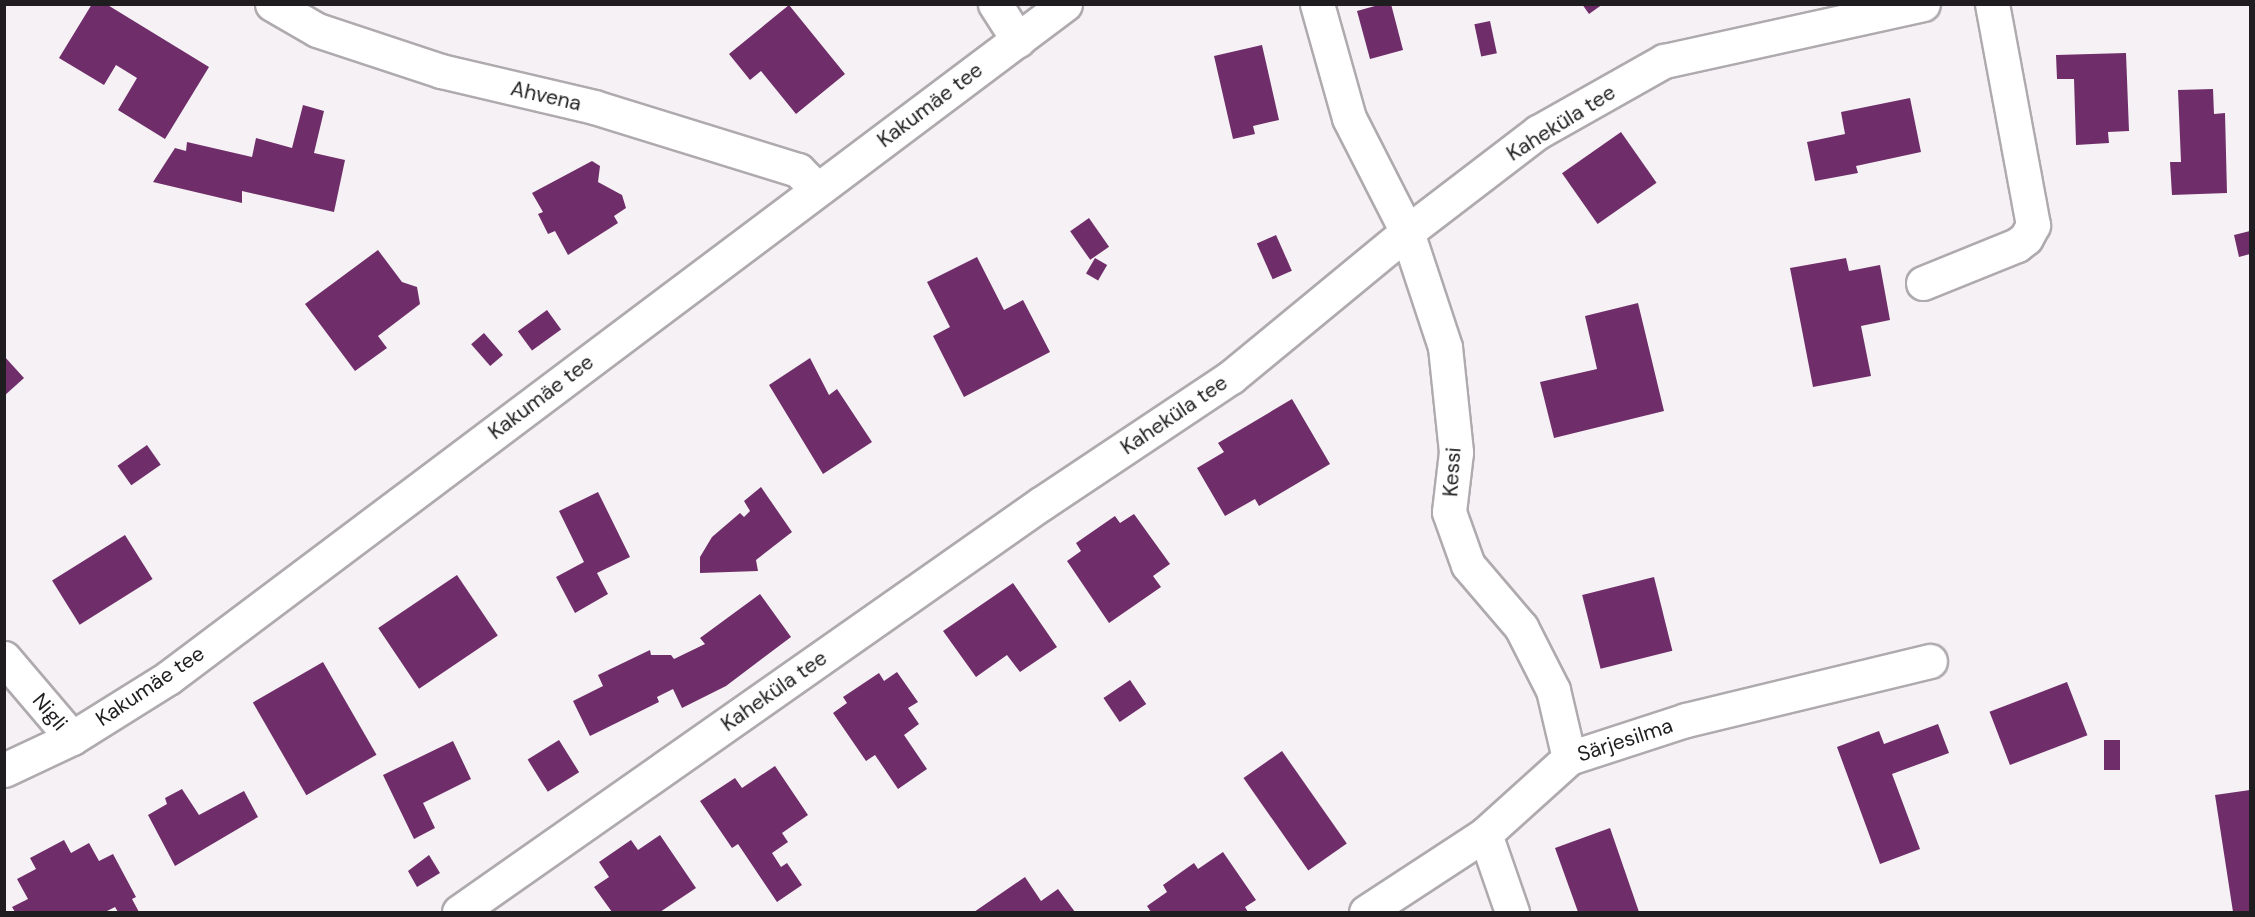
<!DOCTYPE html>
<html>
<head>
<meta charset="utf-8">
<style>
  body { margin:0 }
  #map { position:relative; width:2255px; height:917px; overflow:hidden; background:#f6f1f5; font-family:"DM Sans",sans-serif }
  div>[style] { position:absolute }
  .building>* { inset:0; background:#6f2e6a; transform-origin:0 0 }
  .roads { filter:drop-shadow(2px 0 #afaaae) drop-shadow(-2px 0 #afaaae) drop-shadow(0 2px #afaaae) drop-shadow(0 -2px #afaaae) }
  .minor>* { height:33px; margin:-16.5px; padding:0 16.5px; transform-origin:16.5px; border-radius:16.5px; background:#fff }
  span { translate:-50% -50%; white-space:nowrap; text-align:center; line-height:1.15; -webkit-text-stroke:6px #fff; paint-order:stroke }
  .street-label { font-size:21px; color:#1f1d1f }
  .frame { position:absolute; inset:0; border:6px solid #1f1d1f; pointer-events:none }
</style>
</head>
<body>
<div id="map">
  <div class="building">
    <div style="clip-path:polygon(92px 4px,106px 4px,209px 67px,165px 139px,118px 110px,137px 78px,116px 65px,104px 85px,59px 58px)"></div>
    <div style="clip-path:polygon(1382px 4px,1391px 4px,1403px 50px,1370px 59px,1357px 11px)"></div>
    <div style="clip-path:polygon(1582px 4px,1603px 4px,1589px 14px)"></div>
    <div style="clip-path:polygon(789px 5px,845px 74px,796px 114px,761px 71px,750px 80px,729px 54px)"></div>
    <div style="left:1490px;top:21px;width:33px;height:16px;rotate:78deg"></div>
    <div style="clip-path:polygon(1262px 45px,1279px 120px,1253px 126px,1255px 134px,1233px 139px,1214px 56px)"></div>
    <div style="clip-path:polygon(2126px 53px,2129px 131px,2108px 132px,2109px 143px,2076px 145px,2074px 79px,2057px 79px,2056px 55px)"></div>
    <div style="clip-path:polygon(2213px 89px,2214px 114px,2225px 113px,2227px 193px,2172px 195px,2170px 162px,2181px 162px,2178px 90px)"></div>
    <div style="clip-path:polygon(1910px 98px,1921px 152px,1856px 166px,1858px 173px,1815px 181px,1807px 142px,1845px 134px,1841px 112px)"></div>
    <div style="clip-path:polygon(303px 105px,324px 111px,314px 153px,345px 160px,334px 212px,242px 191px,242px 203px,153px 182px,175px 148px,186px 151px,187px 142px,252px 157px,256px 138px,292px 148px)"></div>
    <div style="left:1621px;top:132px;width:62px;height:72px;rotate:55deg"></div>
    <div style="clip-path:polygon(592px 161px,600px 166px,598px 182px,622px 195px,626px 208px,614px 216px,618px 223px,568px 255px,555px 231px,548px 234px,538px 214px,543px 212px,532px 193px)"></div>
    <div style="left:1089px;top:218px;width:35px;height:23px;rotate:55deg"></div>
    <div style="clip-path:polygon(2250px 231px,2250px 254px,2239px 257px,2234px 235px)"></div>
    <div style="left:1276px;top:235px;width:39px;height:21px;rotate:66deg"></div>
    <div style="clip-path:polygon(378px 250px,402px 282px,417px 287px,420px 304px,378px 336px,387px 348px,355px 371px,305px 304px)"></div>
    <div style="clip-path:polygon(977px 257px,1004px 310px,1023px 300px,1050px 352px,964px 397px,933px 336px,950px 327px,927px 282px)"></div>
    <div style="left:1095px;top:258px;width:14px;height:18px;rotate:30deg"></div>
    <div style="clip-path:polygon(1846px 258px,1849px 271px,1880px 265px,1890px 320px,1861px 326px,1871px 376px,1813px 387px,1790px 268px)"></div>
    <div style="clip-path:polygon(1638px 303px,1664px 411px,1554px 438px,1540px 382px,1597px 369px,1585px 316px)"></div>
    <div style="left:547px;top:310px;width:24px;height:36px;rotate:54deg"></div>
    <div style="left:484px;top:333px;width:29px;height:17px;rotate:49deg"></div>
    <div style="clip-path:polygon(4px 356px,24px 378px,4px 396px)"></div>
    <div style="clip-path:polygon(810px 358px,829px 395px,837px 389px,872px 442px,823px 474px,769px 385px)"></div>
    <div style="clip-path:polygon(1292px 399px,1330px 464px,1259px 506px,1255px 499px,1225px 516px,1197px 468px,1224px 452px,1218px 443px)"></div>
    <div style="left:147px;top:445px;width:24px;height:36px;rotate:55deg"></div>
    <div style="clip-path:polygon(761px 487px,792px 532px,756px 560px,758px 571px,700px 573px,700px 557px,712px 537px,740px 513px,744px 517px,750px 511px,744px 501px)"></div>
    <div style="clip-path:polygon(598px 492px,630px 557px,597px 573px,608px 594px,575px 613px,556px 577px,584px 562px,559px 511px)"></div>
    <div style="clip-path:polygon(1134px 514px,1170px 564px,1153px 576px,1161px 587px,1109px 623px,1067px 561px,1081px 551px,1076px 543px,1115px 516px,1120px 523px)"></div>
    <div style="left:125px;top:535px;width:52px;height:86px;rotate:58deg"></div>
    <div style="left:457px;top:575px;width:73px;height:95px;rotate:56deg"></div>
    <div style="left:1654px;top:577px;width:76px;height:74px;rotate:76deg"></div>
    <div style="clip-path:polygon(1013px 583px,1057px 647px,1020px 672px,1007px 655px,976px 677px,943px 631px)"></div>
    <div style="clip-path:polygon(760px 594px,791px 637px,726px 686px,682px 708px,673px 689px,657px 697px,659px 702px,590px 736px,573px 701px,603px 686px,598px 675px,650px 650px,651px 655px,671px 655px,674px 659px,705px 644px,700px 638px)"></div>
    <div style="left:323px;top:662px;width:107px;height:81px;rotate:60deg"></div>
    <div style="clip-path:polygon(897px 672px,918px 702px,908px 708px,919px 724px,904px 735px,927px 769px,898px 789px,875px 755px,866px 761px,833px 713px,847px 703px,843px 697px,879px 673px,884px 681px)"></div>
    <div style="left:1130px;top:680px;width:29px;height:32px;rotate:56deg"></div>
    <div style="left:2067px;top:682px;width:57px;height:83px;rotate:69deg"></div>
    <div style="clip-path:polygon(1938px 724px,1949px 753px,1892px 774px,1920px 849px,1880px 864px,1837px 747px,1879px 731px,1884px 744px)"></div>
    <div style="left:559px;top:740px;width:38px;height:37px;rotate:58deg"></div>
    <div style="left:2104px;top:740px;width:16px;height:30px"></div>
    <div style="clip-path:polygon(453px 741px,471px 779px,423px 803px,435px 828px,414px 839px,383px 775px)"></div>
    <div style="left:1282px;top:751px;width:113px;height:47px;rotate:55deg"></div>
    <div style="clip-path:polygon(775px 766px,808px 815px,782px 833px,788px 842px,772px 853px,781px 867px,787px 863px,802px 885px,777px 902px,738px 844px,732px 848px,700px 801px,735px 778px,742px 788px)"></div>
    <div style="clip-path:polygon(182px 789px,199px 815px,244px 791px,258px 817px,175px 866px,148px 815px,167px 804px,165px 798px)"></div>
    <div style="clip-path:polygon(2250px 790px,2250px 912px,2233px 912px,2215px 795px)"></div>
    <div style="clip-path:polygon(1610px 828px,1639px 912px,1578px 912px,1555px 848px)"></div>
    <div style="clip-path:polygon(660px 835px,696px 888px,660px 912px,612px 912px,594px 887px,609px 877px,599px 862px,631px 840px,638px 850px)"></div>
    <div style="clip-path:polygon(64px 840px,71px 853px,89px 843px,99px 861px,113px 854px,136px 897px,132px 899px,139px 912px,118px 912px,115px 907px,105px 912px,15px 912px,12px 907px,28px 899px,17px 879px,36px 869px,30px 858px)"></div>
    <div style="clip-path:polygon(1223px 852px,1256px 900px,1245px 907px,1248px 912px,1151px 912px,1147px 906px,1167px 892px,1163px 885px,1194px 863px,1198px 869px)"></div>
    <div style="clip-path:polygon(429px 855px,440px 873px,417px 887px,408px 871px)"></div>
    <div style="clip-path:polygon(1025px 877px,1041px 901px,1058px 889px,1075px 912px,974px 912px)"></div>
  </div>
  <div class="roads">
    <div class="minor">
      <div style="left:272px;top:4px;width:52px;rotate:30deg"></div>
      <div style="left:317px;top:30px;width:131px;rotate:18.3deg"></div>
      <div style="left:441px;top:71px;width:157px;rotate:13.2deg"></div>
      <div style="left:594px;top:107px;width:214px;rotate:17.2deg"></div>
      <div style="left:798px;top:170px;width:27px;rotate:45deg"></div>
      <div style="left:995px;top:4px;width:43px;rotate:57.4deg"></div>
      <div style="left:1317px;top:4px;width:118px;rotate:74.3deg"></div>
      <div style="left:1349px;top:118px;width:128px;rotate:63deg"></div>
      <div style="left:1407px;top:232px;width:121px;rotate:71.7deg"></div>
      <div style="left:1445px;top:347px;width:106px;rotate:84deg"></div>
      <div style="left:1456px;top:452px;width:60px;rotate:96.7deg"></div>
      <div style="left:1449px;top:512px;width:56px;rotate:70.3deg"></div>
      <div style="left:1468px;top:565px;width:82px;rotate:49.5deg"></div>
      <div style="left:1521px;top:627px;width:71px;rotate:63.1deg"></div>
      <div style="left:1553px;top:690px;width:70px;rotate:76.8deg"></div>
      <div style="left:1923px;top:283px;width:101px;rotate:-22deg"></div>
      <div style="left:2017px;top:245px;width:11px;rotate:-38deg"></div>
      <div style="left:2026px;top:238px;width:15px;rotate:-62deg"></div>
      <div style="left:2033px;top:225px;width:225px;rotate:-100.5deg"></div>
      <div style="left:4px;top:658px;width:105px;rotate:49.6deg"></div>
      <div style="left:4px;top:770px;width:75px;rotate:-25.2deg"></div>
      <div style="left:72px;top:738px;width:113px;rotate:-32deg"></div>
      <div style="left:168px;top:678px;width:1122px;rotate:-36.92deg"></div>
      <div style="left:1485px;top:834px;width:83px;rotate:70.9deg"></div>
      <div style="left:459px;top:912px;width:712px;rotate:-35.05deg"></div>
      <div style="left:1042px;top:503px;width:227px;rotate:-33.7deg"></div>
      <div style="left:1231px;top:377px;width:228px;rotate:-39.5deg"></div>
      <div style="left:1407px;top:232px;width:165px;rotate:-37.4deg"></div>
      <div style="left:1538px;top:132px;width:145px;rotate:-29.4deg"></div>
      <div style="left:1664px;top:61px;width:265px;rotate:-12.4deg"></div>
      <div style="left:1366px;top:912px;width:142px;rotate:-33.2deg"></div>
      <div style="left:1485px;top:834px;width:113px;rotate:-42.1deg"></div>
      <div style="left:1569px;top:758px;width:123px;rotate:-18deg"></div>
      <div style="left:1686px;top:720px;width:251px;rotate:-13.6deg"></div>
    </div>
  </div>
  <div class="street-label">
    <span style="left:546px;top:96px;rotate:13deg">Ahvena</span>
    <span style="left:930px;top:105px;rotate:-37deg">Kakumäe tee</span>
    <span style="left:1561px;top:123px;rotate:-32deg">Kaheküla tee</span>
    <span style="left:541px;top:397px;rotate:-37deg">Kakumäe tee</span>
    <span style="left:1174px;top:415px;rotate:-34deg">Kaheküla tee</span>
    <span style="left:1452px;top:472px;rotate:-86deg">Kessi</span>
    <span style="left:150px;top:686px;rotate:-34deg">Kakumäe tee</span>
    <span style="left:774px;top:691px;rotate:-35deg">Kaheküla tee</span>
    <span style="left:50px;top:712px;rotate:50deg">Nigli</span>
    <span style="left:1625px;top:740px;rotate:-18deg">Särjesilma</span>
  </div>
  <div class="frame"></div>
</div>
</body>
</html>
